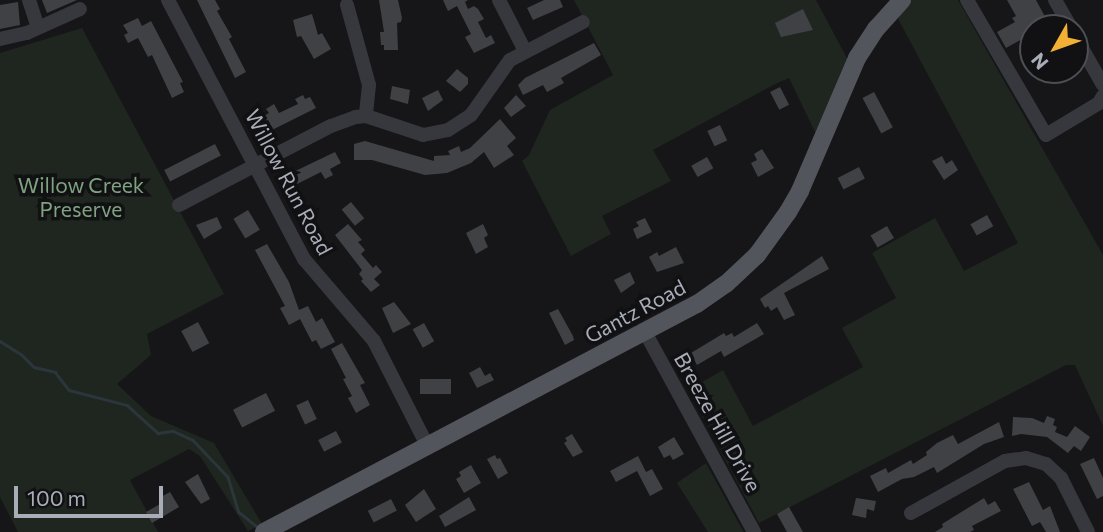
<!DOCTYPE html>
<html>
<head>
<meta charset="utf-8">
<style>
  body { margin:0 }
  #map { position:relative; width:1103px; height:532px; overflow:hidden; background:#161618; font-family:Commissioner,sans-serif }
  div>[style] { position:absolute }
  .green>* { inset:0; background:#1e261f }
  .stream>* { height:2.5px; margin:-1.25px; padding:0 1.25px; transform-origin:1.25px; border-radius:1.25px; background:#2c353c }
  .building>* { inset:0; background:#404145; transform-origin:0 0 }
  .minor>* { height:14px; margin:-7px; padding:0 7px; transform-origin:7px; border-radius:7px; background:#37383d }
  .major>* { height:18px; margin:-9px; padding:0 9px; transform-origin:9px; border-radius:9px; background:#53555c }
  span { translate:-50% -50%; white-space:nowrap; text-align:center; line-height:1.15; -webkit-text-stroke:7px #111113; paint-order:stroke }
  .street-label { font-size:21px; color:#a8adb8 }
  .park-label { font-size:21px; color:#7fa381 }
  .north { position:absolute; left:1019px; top:14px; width:70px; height:70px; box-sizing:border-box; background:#111113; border:2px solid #4d4f55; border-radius:50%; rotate:230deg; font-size:19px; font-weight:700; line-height:28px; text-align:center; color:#a8adb8 }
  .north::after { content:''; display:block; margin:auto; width:24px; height:32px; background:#f2b134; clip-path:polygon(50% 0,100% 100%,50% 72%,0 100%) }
  .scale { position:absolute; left:14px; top:486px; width:149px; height:32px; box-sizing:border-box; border:4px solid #a8adb8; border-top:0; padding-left:9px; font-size:21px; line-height:24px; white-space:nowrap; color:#a8adb8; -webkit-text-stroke:5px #111113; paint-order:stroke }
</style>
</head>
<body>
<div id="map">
  <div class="green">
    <div style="clip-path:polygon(574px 0,816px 0,849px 62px,817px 136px,789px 78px,775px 84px,653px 150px,671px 181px,602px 216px,611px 234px,571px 256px,522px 161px,529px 155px,550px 110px,613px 75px)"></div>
    <div style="clip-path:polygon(910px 0,958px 0,1103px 255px,1103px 426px,1075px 365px,1066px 365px,759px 523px,688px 390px,723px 370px,753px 426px,863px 367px,842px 328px,896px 298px,872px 253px,935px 218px,964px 271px,1018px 243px,896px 15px)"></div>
    <div style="clip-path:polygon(82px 28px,224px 294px,147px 334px,151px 355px,117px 384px,151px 416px,214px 443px,262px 524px,248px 531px,200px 456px,189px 449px,130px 480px,158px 532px,18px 532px,0 497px,0 53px)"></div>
    <div style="clip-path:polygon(706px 463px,743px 531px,744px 532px,708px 532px,677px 483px)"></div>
  </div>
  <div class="stream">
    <div style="left:0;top:341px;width:25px;rotate:32deg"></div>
    <div style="left:21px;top:354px;width:18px;rotate:45deg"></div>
    <div style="left:34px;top:367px;width:22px;rotate:13deg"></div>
    <div style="left:55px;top:372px;width:23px;rotate:52deg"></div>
    <div style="left:69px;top:390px;width:60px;rotate:14.5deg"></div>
    <div style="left:127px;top:405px;width:42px;rotate:42.1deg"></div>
    <div style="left:158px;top:433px;width:15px;rotate:-8deg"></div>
    <div style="left:173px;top:431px;width:22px;rotate:24deg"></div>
    <div style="left:193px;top:440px;width:51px;rotate:46.6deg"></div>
    <div style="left:228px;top:477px;width:37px;rotate:73deg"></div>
    <div style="left:239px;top:512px;width:22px;rotate:39deg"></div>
  </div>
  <div class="building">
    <div style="clip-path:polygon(42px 0,77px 0,47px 13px)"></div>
    <div style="clip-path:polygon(197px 0,215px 0,220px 9px,217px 11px,232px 37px,229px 39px,246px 72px,235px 78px)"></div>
    <div style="clip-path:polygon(379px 0,398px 0,402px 18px,401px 22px,397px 23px,398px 50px,384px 50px,384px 45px,381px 45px,380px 32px,384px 32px)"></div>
    <div style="clip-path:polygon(443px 0,468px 0,465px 2px,468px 9px,474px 6px,478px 9px,484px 19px,478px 22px,486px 38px,491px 35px,495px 43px,474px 53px,465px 37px,471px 34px,457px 6px,448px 11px)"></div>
    <div style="clip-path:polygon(544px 0,560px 0,563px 7px,533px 20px,527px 8px)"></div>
    <div style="clip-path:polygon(1007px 0,1036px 0,1049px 24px,1033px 28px,1033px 33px,1006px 48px,997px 32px,1015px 22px,1012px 18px,1016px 16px)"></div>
    <div style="clip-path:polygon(18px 2px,20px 25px,0 29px,0 5px)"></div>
    <div style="clip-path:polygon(803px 9px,813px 30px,781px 37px,775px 23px)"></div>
    <div style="clip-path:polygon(312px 14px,318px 35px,322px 33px,331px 49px,314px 59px,301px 36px,297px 37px,293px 20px)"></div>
    <div style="clip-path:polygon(138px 18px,142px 26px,151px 21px,183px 82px,180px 83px,184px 92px,172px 98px,152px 55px,148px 57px,138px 38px,128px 43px,124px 35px,128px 33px,123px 25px)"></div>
    <div style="clip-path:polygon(594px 43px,601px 55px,561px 78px,564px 83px,547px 92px,543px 85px,523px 95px,518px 85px,525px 78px)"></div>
    <div style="clip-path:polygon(457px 69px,468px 78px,468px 84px,460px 92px,446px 81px)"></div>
    <div style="clip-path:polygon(392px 86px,410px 90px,408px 104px,390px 99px)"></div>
    <div style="left:780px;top:87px;width:20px;height:11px;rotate:63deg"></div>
    <div style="clip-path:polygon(438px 90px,443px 100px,428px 111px,422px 98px)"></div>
    <div style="left:874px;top:92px;width:40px;height:13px;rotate:62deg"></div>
    <div style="clip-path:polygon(303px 95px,305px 99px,310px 97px,316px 108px,264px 134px,257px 120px,269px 113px,266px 109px,274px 104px,279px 113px,298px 104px,295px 99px)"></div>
    <div style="clip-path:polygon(516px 95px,526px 106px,511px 117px,504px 108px)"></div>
    <div style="clip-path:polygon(500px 119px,516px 138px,507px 146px,514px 155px,494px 168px,484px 152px,471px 163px,447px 173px,425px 175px,372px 160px,354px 160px,354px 144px,365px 141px,434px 161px,434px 156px,450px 155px,448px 151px,459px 146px,461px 152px,470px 148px)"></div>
    <div style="left:720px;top:125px;width:17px;height:14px;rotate:65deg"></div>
    <div style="left:215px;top:144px;width:13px;height:57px;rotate:63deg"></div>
    <div style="clip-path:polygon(762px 149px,774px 168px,758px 177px,751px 163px,757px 160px,754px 154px)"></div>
    <div style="clip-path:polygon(335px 152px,341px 163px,330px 169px,333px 175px,325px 179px,321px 172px,293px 186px,287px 175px)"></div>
    <div style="clip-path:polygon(942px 156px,946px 164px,952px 160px,958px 170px,944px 180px,932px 161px)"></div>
    <div style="left:707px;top:157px;width:13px;height:18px;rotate:61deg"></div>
    <div style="left:859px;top:167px;width:13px;height:24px;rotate:63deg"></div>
    <div style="left:351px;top:202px;width:21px;height:12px;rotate:51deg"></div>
    <div style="left:248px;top:210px;width:23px;height:17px;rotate:59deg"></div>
    <div style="left:987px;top:215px;width:13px;height:19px;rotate:61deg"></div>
    <div style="clip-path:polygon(217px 217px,222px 228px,204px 239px,196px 225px)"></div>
    <div style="clip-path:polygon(645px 218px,652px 232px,637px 239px,633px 229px,639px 226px,636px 222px)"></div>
    <div style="clip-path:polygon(348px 224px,362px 240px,358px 242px,365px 250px,361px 254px,373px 268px,376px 265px,382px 272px,374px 279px,380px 285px,371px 292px,361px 281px,363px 279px,359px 274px,362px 270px,335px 235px)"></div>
    <div style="clip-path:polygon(483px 224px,488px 235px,484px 238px,488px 247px,476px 254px,466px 233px)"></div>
    <div style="left:887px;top:226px;width:14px;height:19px;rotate:60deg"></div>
    <div style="clip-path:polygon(267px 244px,289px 282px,299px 310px,308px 306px,316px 322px,322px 318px,335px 342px,321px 349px,316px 340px,312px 342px,300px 319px,289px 325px,280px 308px,285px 306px,255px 250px)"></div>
    <div style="clip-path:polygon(676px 247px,684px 263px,657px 272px,649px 257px,657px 252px,659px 256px)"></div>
    <div style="clip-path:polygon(822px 256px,829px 269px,784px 293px,795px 315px,784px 320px,777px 307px,771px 311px,768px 306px,765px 308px,760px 299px)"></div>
    <div style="clip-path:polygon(630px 272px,635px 283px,621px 293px,614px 280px)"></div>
    <div style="clip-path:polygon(394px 302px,411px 324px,393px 333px,382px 308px)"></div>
    <div style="clip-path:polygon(558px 309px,573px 336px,574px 340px,565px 345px,549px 313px)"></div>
    <div style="left:198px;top:322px;width:24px;height:19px;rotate:62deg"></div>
    <div style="left:424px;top:323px;width:21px;height:13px;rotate:61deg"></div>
    <div style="clip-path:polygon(757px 323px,764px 334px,724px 357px,721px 351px,697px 365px,691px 353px,724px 333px,726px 336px,732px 333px,734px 337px)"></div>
    <div style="clip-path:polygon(342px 343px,365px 383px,360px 385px,370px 405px,356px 413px,348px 398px,352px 396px,343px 379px,346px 378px,331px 349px)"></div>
    <div style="clip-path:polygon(480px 367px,485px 376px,490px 373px,494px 380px,477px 388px,469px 373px)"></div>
    <div style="left:420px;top:379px;width:31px;height:15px"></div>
    <div style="left:266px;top:393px;width:20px;height:37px;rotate:63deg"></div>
    <div style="left:308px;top:400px;width:21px;height:13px;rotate:65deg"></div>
    <div style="clip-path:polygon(1047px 416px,1055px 419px,1053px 425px,1057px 427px,1055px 432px,1067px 437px,1075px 426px,1090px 437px,1081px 451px,1074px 446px,1068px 453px,1047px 437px,1021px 434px,1012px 436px,1013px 417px,1032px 418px,1044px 423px)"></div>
    <div style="clip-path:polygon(999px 422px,1004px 437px,984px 444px,937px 473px,934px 467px,914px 477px,902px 479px,878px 492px,870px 476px,886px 468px,888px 473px,911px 460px,913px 464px,927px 455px,926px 452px,937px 443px,953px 435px,958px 444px)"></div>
    <div style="left:336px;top:431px;width:13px;height:20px;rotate:63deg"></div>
    <div style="clip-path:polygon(572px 434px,583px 452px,573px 457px,564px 443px,567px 441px,565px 438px)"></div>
    <div style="clip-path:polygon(674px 437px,684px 454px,673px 460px,670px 455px,664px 458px,658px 447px)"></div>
    <div style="clip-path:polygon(495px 455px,497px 459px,500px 458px,508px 473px,498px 479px,487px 459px)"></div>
    <div style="clip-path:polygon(638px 456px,646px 472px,652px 469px,663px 489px,650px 496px,637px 471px,616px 482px,610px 471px)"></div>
    <div style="clip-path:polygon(1094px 458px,1103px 478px,1103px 496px,1097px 499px,1080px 464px)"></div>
    <div style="clip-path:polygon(471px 465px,481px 483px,464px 493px,456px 479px,461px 476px,459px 472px)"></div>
    <div style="clip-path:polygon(198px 474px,210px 499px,201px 504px,185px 482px)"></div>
    <div style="clip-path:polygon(1029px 482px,1043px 510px,1050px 506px,1060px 532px,1046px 532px,1040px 522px,1032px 526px,1013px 489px)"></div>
    <div style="clip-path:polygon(424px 489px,436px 509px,416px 522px,405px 505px)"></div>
    <div style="clip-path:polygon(170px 492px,179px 507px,152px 523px,146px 512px,162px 503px,159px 498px)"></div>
    <div style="clip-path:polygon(469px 497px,476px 510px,445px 527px,439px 516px)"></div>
    <div style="clip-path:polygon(856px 498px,876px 501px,874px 511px,867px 509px,866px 518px,852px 515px)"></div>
    <div style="clip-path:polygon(984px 498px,988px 505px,995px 501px,1001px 511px,972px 526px,974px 530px,970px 532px,935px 532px,943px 527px,942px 524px)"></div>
    <div style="left:391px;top:499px;width:13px;height:26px;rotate:63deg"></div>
    <div style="clip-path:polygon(789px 507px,803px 532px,787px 532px,777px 514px)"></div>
  </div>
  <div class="minor">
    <div style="left:29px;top:0;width:28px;rotate:72deg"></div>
    <div style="left:168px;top:0;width:293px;rotate:62.3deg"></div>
    <div style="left:304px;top:259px;width:108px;rotate:49.5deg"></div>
    <div style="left:374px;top:341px;width:119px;rotate:63deg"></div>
    <div style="left:499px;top:0;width:57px;rotate:63deg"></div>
    <div style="left:967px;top:0;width:156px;rotate:59.7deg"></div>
    <div style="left:1046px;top:135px;width:62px;rotate:-31.1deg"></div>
    <div style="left:1099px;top:103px;width:8px;rotate:-60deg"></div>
    <div style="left:1055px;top:0;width:32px;rotate:60deg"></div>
    <div style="left:347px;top:5px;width:83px;rotate:74.6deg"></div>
    <div style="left:369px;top:85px;width:31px;rotate:96deg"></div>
    <div style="left:1075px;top:36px;width:56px;rotate:60.3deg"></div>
    <div style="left:0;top:39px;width:28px;rotate:-13deg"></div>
    <div style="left:27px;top:33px;width:58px;rotate:-24.4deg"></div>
    <div style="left:179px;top:205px;width:171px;rotate:-27.5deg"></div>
    <div style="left:331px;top:126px;width:27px;rotate:-20deg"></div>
    <div style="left:356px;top:117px;width:10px;rotate:-6deg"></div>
    <div style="left:366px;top:116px;width:60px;rotate:18.4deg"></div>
    <div style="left:423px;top:135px;width:25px;rotate:-11deg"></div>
    <div style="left:448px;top:130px;width:27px;rotate:-33deg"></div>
    <div style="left:471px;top:115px;width:67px;rotate:-54.7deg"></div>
    <div style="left:510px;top:60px;width:82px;rotate:-27.5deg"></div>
    <div style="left:645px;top:332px;width:228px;rotate:61.4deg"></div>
    <div style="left:911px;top:513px;width:107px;rotate:-29deg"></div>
    <div style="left:1005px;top:461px;width:21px;rotate:-8deg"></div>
    <div style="left:1026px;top:458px;width:21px;rotate:17deg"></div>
    <div style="left:1046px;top:464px;width:21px;rotate:43deg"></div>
    <div style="left:1061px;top:478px;width:60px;rotate:63.4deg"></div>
  </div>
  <div class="major">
    <div style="left:264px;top:532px;width:489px;rotate:-27.8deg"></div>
    <div style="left:697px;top:304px;width:35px;rotate:-35deg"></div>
    <div style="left:726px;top:284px;width:42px;rotate:-43.1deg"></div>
    <div style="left:757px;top:255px;width:53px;rotate:-54.2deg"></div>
    <div style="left:788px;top:212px;width:24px;rotate:-60deg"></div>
    <div style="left:800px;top:191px;width:145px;rotate:-66.8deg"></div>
    <div style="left:857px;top:58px;width:35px;rotate:-57deg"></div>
    <div style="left:876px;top:29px;width:39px;rotate:-48deg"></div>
  </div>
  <div class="street-label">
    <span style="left:289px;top:182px;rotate:62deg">Willow Run Road</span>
    <span style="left:635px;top:311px;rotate:-28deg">Gantz Road</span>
    <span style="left:718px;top:422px;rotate:61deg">Breeze Hill Drive</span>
  </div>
  <div class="park-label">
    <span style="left:81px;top:197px">Willow Creek<br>Preserve</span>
  </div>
  <div class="north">N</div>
  <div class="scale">100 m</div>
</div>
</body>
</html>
